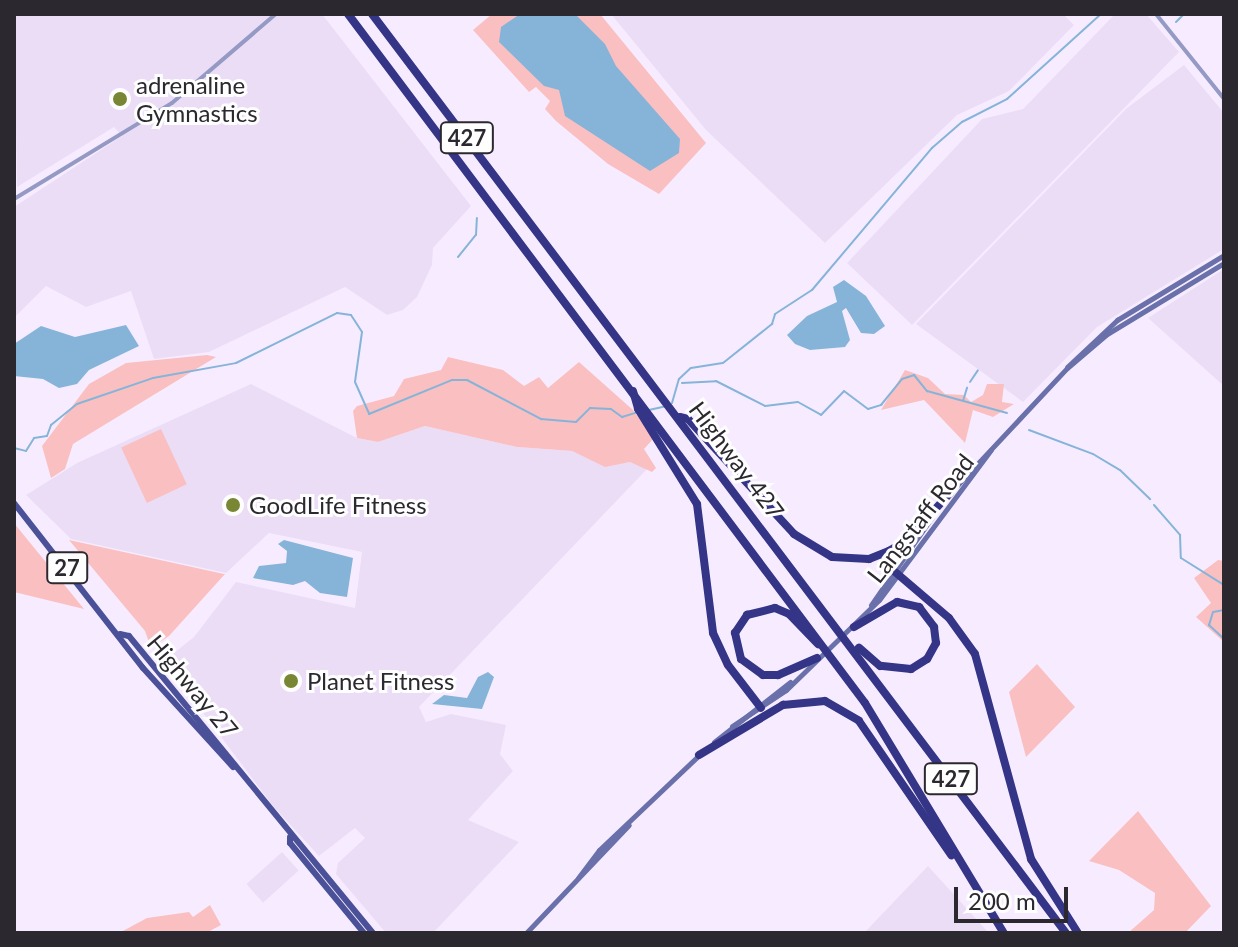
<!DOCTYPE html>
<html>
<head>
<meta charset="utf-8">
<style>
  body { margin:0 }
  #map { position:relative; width:1238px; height:947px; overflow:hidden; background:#f7ecff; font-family:Lato,sans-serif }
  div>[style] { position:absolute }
  .built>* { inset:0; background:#ecddf7; transform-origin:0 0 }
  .green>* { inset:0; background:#fac0c1; transform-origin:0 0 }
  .water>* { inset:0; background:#86b4d9 }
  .stream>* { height:2px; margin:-1px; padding:0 1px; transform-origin:1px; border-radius:1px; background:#86b4d9 }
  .tertiary>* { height:4px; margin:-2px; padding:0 2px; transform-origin:2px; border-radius:2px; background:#949ac3 }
  .secondary>* { height:5px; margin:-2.5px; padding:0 2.5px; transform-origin:2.5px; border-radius:2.5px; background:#6970aa }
  .primary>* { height:6px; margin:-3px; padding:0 3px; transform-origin:3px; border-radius:3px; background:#4b5198 }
  .motorway>* { height:8px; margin:-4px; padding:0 4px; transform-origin:4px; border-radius:4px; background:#343586 }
  .dots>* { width:22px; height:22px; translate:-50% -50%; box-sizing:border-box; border:4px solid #fefefe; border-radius:50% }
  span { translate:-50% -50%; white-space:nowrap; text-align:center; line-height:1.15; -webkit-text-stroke:6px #fefefe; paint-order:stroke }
  .shield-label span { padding:2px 6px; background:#fefefe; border:2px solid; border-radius:6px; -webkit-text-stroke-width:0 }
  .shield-label { font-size:22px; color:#2c282f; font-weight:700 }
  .poi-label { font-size:24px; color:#2c282f }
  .left { translate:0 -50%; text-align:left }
  .street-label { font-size:24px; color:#2c282f }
  .frame { position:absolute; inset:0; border:16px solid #2c282f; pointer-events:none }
  .scale { position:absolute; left:954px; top:887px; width:114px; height:36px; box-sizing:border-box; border:4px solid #2c282f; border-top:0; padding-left:10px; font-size:24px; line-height:28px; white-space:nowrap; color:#2c282f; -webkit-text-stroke:6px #fefefe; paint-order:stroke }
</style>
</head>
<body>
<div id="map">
  <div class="built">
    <div style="clip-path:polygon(14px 14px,322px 14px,471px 206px,433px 248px,432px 265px,417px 297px,403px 310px,387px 315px,345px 287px,209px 352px,154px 359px,131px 291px,86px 307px,46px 286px,14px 318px,14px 207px,122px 136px,114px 127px,17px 187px)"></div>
    <div style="clip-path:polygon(611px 14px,1063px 14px,1074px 25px,1009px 91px,957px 115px,825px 243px,706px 130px)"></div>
    <div style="clip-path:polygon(1115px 14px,1146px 14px,1179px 52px,912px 325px,847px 263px,982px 119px,1023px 109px)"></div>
    <div style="clip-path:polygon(1184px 65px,1224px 113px,1224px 249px,1097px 327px,1023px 402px,916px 324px,1127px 108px)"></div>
    <div style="clip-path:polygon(1224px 269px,1224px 386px,1148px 318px)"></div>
    <div style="clip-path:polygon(251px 384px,357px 438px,378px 442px,425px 426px,517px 447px,572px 451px,605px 466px,630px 462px,649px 467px,419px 707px,426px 722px,451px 714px,506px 725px,500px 754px,513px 771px,468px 820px,519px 842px,433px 933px,386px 933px,336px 874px,338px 863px,365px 838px,355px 828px,319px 856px,273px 806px,164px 661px,194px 637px,236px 582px,355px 608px,362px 552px,269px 533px,226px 573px,71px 539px,26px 495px,77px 463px)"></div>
    <div style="left:282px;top:852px;width:25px;height:48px;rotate:48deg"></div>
    <div style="clip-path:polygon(928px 866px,989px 933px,864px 933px)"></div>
  </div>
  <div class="green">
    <div style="clip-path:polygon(492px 14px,600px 14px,706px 143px,659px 194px,608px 164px,556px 121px,545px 109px,550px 101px,536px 87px,529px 92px,473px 30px)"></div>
    <div style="clip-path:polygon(207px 355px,216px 357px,73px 444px,65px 469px,51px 478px,42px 446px,89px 384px,126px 363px)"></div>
    <div style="clip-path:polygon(448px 357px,503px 370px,524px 386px,539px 377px,548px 388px,579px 362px,633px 410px,654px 438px,644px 449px,656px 468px,652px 472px,630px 462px,605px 467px,572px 451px,517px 447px,425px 426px,378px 442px,357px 438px,353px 411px,357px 406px,394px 396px,404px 379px,441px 370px)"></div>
    <div style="clip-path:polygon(905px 370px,928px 378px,945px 394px,964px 395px,971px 402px,983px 395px,987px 384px,1004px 384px,1002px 402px,1014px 404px,993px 417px,973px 410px,965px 443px,924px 400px,881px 410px)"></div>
    <div style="left:161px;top:429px;width:61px;height:44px;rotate:65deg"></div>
    <div style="clip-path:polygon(14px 523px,84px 609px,14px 592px)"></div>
    <div style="clip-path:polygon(69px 540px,224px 574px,225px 574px,169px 636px,151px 648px,145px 631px)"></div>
    <div style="clip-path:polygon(1218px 560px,1224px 561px,1224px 642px,1196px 617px,1211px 603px,1194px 578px)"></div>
    <div style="clip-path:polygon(1037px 664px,1075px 707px,1026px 757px,1009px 692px)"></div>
    <div style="clip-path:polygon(1138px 811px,1211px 906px,1185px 933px,1128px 933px,1154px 910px,1155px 893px,1119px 870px,1089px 861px)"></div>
    <div style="clip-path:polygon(210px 905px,221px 925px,206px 933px,119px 933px,147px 918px,189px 912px,193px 917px)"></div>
  </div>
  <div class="water">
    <div style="clip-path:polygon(520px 14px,575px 14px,605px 44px,616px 66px,680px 139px,679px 153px,650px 171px,565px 116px,559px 90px,544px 86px,499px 42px,501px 27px)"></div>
    <div style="clip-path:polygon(844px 280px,866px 296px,885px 326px,874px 334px,861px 333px,846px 308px,842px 311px,850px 340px,845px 347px,810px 350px,795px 344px,787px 335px,807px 316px,837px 302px,833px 287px)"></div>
    <div style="clip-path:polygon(126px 325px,139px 346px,89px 370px,77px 384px,59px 388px,43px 379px,14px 376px,14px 344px,41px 326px,75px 337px)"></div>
    <div style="clip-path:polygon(284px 540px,353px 558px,347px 597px,320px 593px,305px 581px,293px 585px,253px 578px,259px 566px,286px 563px,287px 551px,278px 544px)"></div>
    <div style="clip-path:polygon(488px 672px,494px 677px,482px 709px,432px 704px,444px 695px,467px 698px,478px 677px)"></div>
  </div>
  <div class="stream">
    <div style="left:1176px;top:22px;width:11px;rotate:-45deg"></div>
    <div style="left:458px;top:257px;width:28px;rotate:-51deg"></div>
    <div style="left:476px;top:235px;width:17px;rotate:-87deg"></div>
    <div style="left:970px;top:382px;width:14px;rotate:-56deg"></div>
    <div style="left:682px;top:383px;width:34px;rotate:-3deg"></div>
    <div style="left:716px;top:381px;width:55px;rotate:27deg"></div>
    <div style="left:765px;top:406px;width:33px;rotate:-7deg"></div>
    <div style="left:798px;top:402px;width:26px;rotate:29deg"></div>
    <div style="left:821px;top:415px;width:33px;rotate:-46deg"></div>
    <div style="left:844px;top:391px;width:30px;rotate:37deg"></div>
    <div style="left:868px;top:409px;width:14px;rotate:-17deg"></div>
    <div style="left:881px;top:405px;width:33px;rotate:-51deg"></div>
    <div style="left:902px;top:379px;width:13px;rotate:-18deg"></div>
    <div style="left:914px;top:375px;width:21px;rotate:51deg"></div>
    <div style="left:927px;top:391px;width:83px;rotate:15.4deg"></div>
    <div style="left:963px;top:401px;width:14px;rotate:-73deg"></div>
    <div style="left:672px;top:403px;width:25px;rotate:-74deg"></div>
    <div style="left:679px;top:379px;width:16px;rotate:-43deg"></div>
    <div style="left:691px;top:368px;width:32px;rotate:-9deg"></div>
    <div style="left:723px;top:363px;width:63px;rotate:-38.5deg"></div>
    <div style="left:772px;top:324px;width:10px;rotate:-73deg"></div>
    <div style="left:775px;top:314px;width:44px;rotate:-33deg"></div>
    <div style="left:812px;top:290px;width:186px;rotate:-49.8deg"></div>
    <div style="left:932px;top:148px;width:40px;rotate:-41deg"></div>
    <div style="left:962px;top:122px;width:51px;rotate:-27.1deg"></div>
    <div style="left:1007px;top:99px;width:127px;rotate:-42.1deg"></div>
    <div style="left:649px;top:410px;width:17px;rotate:-13deg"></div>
    <div style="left:1029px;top:430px;width:68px;rotate:20.6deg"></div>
    <div style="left:1093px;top:454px;width:31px;rotate:31deg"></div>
    <div style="left:1120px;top:470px;width:42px;rotate:44deg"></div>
    <div style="left:14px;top:448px;width:12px;rotate:14deg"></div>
    <div style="left:26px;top:451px;width:15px;rotate:-58deg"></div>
    <div style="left:34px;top:438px;width:13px;rotate:-9deg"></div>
    <div style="left:47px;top:436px;width:12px;rotate:-70deg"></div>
    <div style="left:51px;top:425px;width:33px;rotate:-39deg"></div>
    <div style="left:77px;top:404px;width:80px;rotate:-18.9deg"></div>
    <div style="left:153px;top:378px;width:84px;rotate:-10.2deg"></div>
    <div style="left:236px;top:363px;width:113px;rotate:-26.3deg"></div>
    <div style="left:337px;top:313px;width:14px;rotate:8deg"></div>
    <div style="left:351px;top:315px;width:20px;rotate:57deg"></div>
    <div style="left:362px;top:332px;width:50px;rotate:98deg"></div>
    <div style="left:355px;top:382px;width:35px;rotate:66deg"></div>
    <div style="left:369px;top:414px;width:90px;rotate:-22.3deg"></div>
    <div style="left:452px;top:380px;width:15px"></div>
    <div style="left:467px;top:380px;width:84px;rotate:27.8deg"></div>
    <div style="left:541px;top:419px;width:35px;rotate:5deg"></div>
    <div style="left:576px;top:422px;width:20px;rotate:-45deg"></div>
    <div style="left:590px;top:408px;width:21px;rotate:3deg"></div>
    <div style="left:611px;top:409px;width:14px;rotate:36deg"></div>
    <div style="left:622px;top:417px;width:14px;rotate:-17deg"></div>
    <div style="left:1154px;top:505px;width:40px;rotate:49deg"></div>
    <div style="left:1180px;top:535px;width:23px;rotate:88deg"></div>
    <div style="left:1181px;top:558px;width:51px;rotate:32.1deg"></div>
    <div style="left:1224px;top:610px;width:11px;rotate:170deg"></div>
    <div style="left:1213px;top:612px;width:14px;rotate:107deg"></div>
    <div style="left:1209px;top:625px;width:21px;rotate:43deg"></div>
  </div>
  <div class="tertiary">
    <div style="left:1156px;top:14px;width:109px;rotate:51.3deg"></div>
    <div style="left:14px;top:199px;width:185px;rotate:-31.3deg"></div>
    <div style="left:172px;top:103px;width:137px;rotate:-40.6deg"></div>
  </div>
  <div class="secondary">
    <div style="left:1067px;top:367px;width:69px;rotate:-43.2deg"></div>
    <div style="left:1117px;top:320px;width:125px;rotate:-31.3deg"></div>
    <div style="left:950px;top:493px;width:171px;rotate:-46.9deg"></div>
    <div style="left:1067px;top:368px;width:52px;rotate:-40.4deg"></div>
    <div style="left:1107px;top:334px;width:137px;rotate:-31.3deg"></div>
    <div style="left:871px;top:605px;width:107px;rotate:-55.3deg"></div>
    <div style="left:732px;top:726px;width:65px;rotate:-33.7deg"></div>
    <div style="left:786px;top:690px;width:129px;rotate:-44.1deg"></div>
    <div style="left:879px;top:600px;width:187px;rotate:-53.3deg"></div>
    <div style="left:714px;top:742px;width:97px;rotate:-38.3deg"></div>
    <div style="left:578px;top:878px;width:35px;rotate:-53deg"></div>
    <div style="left:599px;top:850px;width:139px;rotate:-43.5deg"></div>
    <div style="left:526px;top:933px;width:149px;rotate:-46.4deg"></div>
  </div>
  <div class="primary">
    <div style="left:14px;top:503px;width:209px;rotate:52deg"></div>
    <div style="left:143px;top:668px;width:134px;rotate:47.7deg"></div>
    <div style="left:120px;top:634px;width:9px;rotate:13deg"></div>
    <div style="left:129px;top:636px;width:384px;rotate:50.6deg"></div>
    <div style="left:290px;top:837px;width:6px;rotate:90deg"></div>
    <div style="left:290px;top:843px;width:117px;rotate:50.6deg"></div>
  </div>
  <div class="motorway">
    <div style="left:348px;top:14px;width:861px;rotate:53.12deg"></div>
    <div style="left:865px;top:703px;width:269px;rotate:58.9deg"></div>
    <div style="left:372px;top:14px;width:1152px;rotate:52.94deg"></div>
    <div style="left:633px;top:391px;width:19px;rotate:74deg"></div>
    <div style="left:638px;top:409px;width:112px;rotate:58.2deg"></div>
    <div style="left:697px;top:504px;width:130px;rotate:82.9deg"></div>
    <div style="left:713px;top:633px;width:35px;rotate:65deg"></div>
    <div style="left:728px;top:665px;width:54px;rotate:52.5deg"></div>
    <div style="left:680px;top:417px;width:8px;rotate:14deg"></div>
    <div style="left:688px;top:419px;width:156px;rotate:47.3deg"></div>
    <div style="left:794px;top:534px;width:44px;rotate:31.2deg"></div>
    <div style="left:832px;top:557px;width:37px;rotate:3deg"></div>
    <div style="left:869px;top:559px;width:22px;rotate:-22deg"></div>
    <div style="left:889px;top:551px;width:21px;rotate:-31deg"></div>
    <div style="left:907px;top:540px;width:64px;rotate:-47.5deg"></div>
    <div style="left:894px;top:571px;width:72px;rotate:40.5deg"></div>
    <div style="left:949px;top:618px;width:44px;rotate:54.2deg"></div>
    <div style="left:975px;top:654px;width:213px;rotate:74.7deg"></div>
    <div style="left:1031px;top:859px;width:88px;rotate:57.6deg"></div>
    <div style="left:854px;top:627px;width:50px;rotate:-30.2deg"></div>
    <div style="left:897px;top:602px;width:23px;rotate:13deg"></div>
    <div style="left:919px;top:607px;width:25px;rotate:53deg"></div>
    <div style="left:934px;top:627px;width:16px;rotate:83deg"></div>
    <div style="left:936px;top:643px;width:18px;rotate:119deg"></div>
    <div style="left:927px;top:659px;width:19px;rotate:148deg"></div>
    <div style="left:911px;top:669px;width:31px;rotate:-174deg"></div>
    <div style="left:880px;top:666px;width:28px;rotate:-139deg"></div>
    <div style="left:817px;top:658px;width:43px;rotate:156.4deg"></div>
    <div style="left:778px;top:675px;width:15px;rotate:180deg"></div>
    <div style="left:763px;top:675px;width:27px;rotate:-144deg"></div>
    <div style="left:741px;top:659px;width:27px;rotate:-103deg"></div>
    <div style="left:735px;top:633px;width:22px;rotate:-56deg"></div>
    <div style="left:747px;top:615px;width:29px;rotate:-14deg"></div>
    <div style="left:775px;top:608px;width:15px;rotate:23deg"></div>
    <div style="left:789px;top:614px;width:42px;rotate:46deg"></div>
    <div style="left:699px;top:755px;width:98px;rotate:-30.8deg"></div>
    <div style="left:783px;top:705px;width:42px;rotate:-5.4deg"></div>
    <div style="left:825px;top:701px;width:39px;rotate:30deg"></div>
    <div style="left:859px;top:721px;width:163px;rotate:55.5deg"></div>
  </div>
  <div class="dots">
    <div style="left:120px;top:99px;background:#798735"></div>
    <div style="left:233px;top:505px;background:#798735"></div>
    <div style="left:291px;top:681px;background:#798735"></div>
  </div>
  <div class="shield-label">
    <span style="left:467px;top:138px">427</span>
    <span style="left:67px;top:568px">27</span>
    <span style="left:951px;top:779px">427</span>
  </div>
  <div class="poi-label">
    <span class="left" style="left:136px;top:99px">adrenaline<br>Gymnastics</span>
    <span class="left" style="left:249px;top:505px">GoodLife Fitness</span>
    <span class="left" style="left:307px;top:681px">Planet Fitness</span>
  </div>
  <div class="street-label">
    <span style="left:737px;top:460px;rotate:53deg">Highway 427</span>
    <span style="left:920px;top:518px;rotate:-52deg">Langstaff Road</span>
    <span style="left:193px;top:686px;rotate:50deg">Highway 27</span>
  </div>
  <div class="frame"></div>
  <div class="scale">200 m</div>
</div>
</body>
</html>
